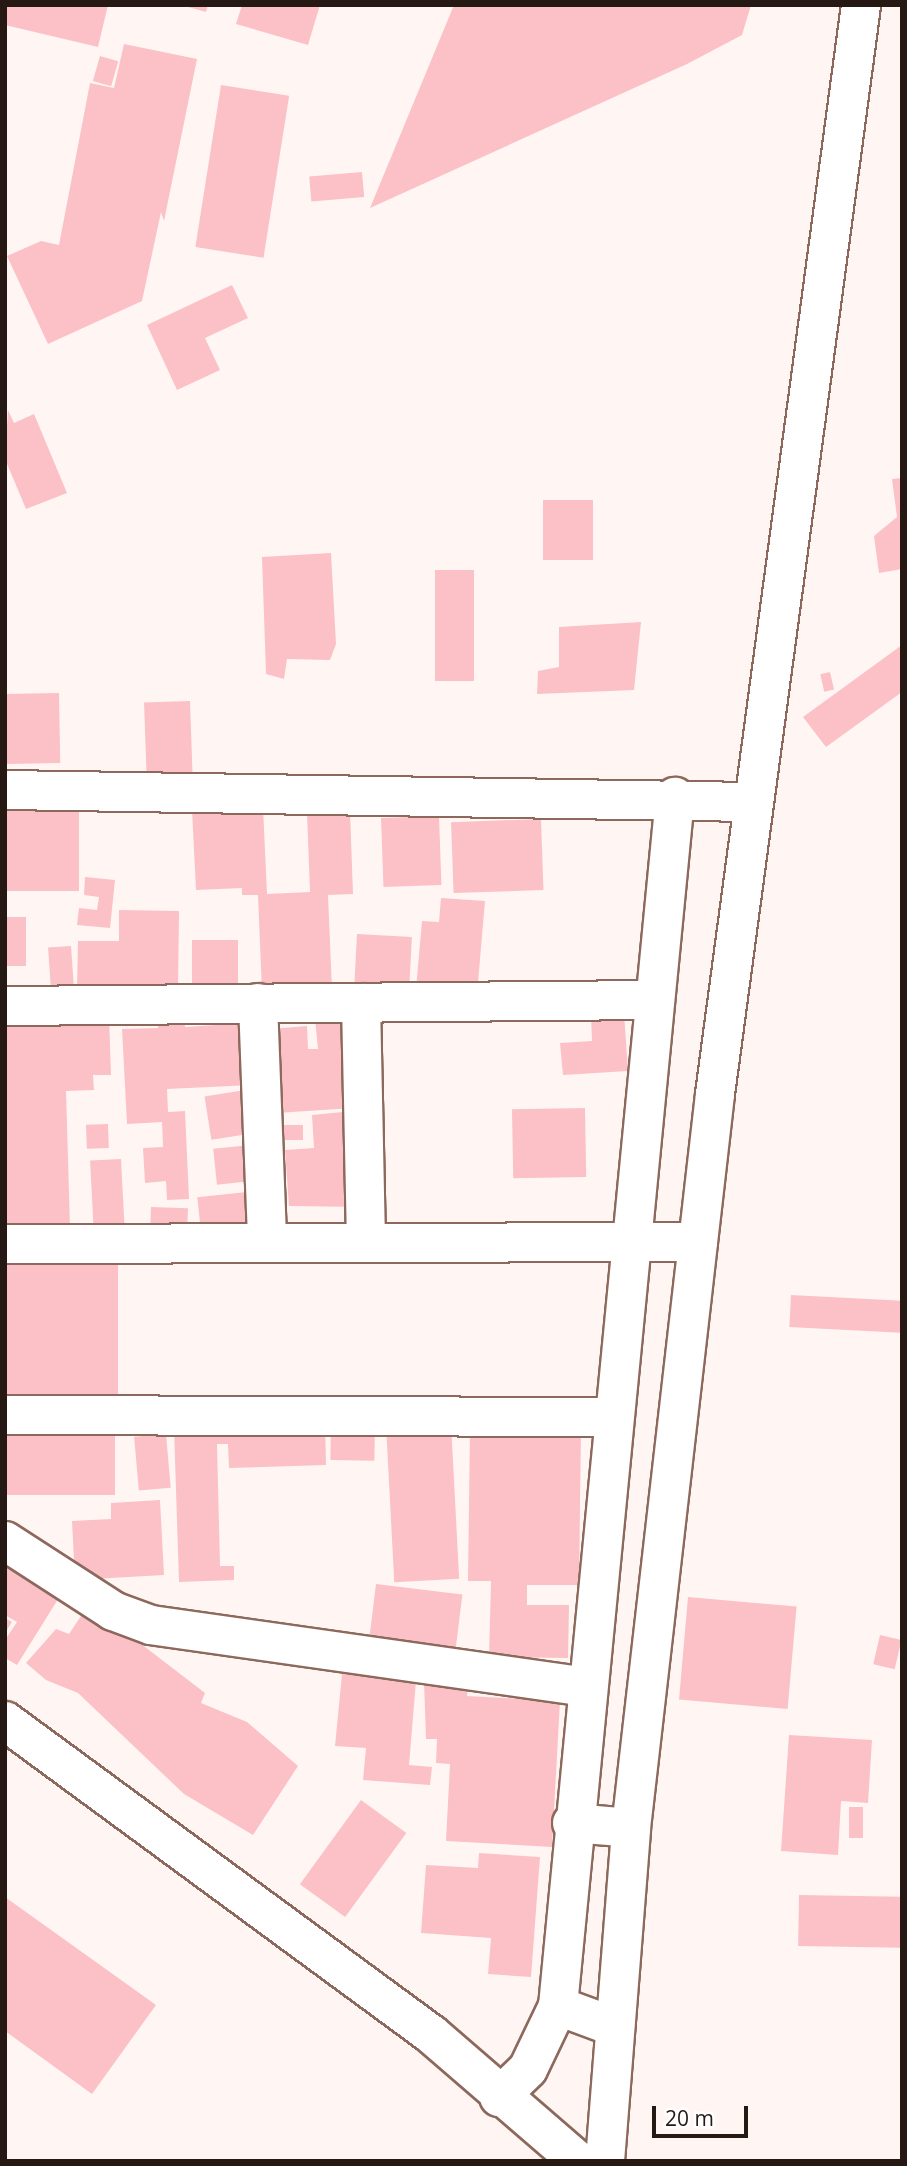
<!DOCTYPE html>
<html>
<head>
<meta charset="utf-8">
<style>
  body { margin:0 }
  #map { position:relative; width:907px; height:2166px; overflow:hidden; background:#fff6f3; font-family:"Open Sans",sans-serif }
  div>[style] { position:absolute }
  .building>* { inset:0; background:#fbc1c7; transform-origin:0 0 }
  .roads { filter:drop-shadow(2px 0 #8c695c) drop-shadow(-2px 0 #8c695c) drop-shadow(0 2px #8c695c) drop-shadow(0 -2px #8c695c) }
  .minor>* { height:38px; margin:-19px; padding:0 19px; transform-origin:19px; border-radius:19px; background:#fff }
  .major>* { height:38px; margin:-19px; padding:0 19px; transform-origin:19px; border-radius:19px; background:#fff }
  span { translate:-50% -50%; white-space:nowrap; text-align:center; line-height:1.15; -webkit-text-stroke:5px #fff; paint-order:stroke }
  .frame { position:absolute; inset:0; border:7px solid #261813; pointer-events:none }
  .scale { position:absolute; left:652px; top:2106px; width:96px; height:32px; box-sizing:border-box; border:4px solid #261813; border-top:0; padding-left:9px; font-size:21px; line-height:24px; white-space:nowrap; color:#261813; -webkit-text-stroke:5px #fff; paint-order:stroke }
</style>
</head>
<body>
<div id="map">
  <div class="building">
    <div style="clip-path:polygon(5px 5px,108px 5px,98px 47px,5px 25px)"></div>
    <div style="clip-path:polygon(181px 5px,208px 5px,206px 12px)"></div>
    <div style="clip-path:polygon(242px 5px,320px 5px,308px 45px,236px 24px)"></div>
    <div style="clip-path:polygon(454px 5px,751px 5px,742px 35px,687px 64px,370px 208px)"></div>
    <div style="clip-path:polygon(124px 44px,197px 59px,164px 221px,161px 212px,142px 301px,48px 344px,7px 256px,41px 241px,59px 245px,90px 83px,114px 88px)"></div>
    <div style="left:100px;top:56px;width:19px;height:26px;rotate:16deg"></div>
    <div style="left:221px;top:85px;width:69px;height:164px;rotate:9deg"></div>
    <div style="left:362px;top:172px;width:25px;height:53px;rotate:85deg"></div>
    <div style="clip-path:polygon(232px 285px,248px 318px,205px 338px,220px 370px,177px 390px,147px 325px)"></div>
    <div style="clip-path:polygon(8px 410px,14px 423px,34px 414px,67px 493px,26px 509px,5px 459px)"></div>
    <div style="clip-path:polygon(902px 478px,902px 569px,879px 573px,874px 536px,897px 517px,892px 479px)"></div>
    <div style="left:543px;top:500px;width:50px;height:60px"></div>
    <div style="clip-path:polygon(331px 553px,336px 644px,330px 660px,287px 659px,284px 679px,266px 674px,262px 557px)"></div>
    <div style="left:474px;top:570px;width:111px;height:39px;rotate:90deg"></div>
    <div style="clip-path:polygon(641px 622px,634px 690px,537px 694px,538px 671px,559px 667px,559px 627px)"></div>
    <div style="clip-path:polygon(902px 645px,902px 692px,826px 747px,803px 717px)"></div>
    <div style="left:830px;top:672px;width:18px;height:10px;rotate:77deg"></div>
    <div style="left:59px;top:693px;width:70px;height:54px;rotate:89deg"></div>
    <div style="left:190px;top:701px;width:74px;height:46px;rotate:88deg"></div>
    <div style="left:6px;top:806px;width:73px;height:85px"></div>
    <div style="clip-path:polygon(263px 807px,267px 894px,310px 892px,307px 813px,350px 811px,353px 894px,328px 895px,332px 989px,262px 992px,258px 895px,242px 895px,242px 888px,196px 890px,192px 810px)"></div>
    <div style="left:439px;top:816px;width:69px;height:58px;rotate:88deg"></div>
    <div style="left:541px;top:819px;width:71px;height:90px;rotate:88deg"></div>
    <div style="clip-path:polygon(85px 877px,115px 880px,110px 928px,77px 925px,79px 908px,97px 910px,99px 897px,84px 895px)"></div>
    <div style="clip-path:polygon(441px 898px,485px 901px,477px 994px,416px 989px,422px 921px,439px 922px)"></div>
    <div style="clip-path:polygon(119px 910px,179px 911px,178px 988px,77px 988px,78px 941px,119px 941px)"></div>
    <div style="left:26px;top:917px;width:49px;height:19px;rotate:90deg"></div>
    <div style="left:357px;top:934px;width:55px;height:50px;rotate:3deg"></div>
    <div style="left:192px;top:940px;width:46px;height:45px"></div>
    <div style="left:71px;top:946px;width:40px;height:23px;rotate:86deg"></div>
    <div style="clip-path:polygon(624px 1013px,628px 1071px,563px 1075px,560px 1043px,592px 1041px,591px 1016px)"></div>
    <div style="clip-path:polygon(184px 1015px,185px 1027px,249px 1023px,252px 1085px,167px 1089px,168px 1112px,185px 1111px,189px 1199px,167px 1200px,166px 1181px,145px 1183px,143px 1148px,163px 1147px,162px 1122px,127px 1124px,122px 1029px,158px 1028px,158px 1017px)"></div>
    <div style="clip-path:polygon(109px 1016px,111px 1075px,93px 1075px,94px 1090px,66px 1091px,70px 1227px,5px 1230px,5px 1020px)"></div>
    <div style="clip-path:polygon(347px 1017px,353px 1108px,277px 1113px,271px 1029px,307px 1026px,308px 1049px,318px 1049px,315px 1019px)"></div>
    <div style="left:245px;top:1090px;width:44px;height:41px;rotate:81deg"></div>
    <div style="left:585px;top:1108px;width:69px;height:73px;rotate:89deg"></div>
    <div style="clip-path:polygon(353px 1111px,361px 1207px,289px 1206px,285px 1150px,314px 1148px,312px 1115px)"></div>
    <div style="left:108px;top:1124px;width:24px;height:22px;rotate:88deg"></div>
    <div style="left:276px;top:1125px;width:27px;height:15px"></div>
    <div style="left:250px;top:1145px;width:36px;height:37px;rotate:84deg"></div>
    <div style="left:121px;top:1159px;width:69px;height:31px;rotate:87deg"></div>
    <div style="left:256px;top:1191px;width:37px;height:59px;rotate:84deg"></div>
    <div style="left:151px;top:1207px;width:37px;height:19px;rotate:2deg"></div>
    <div style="left:5px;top:1250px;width:113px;height:144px"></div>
    <div style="left:791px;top:1295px;width:111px;height:32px;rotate:3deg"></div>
    <div style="left:331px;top:1423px;width:44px;height:37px;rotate:1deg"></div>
    <div style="left:451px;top:1423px;width:156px;height:65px;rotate:87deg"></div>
    <div style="clip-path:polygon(325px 1424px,326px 1465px,229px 1468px,228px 1444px,217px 1444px,220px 1566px,234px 1566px,234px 1580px,179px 1582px,174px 1428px)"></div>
    <div style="left:5px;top:1427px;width:110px;height:68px"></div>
    <div style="clip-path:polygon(470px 1430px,581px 1430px,579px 1585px,527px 1585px,527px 1605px,569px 1605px,568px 1658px,489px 1657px,491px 1581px,468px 1581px)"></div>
    <div style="left:166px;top:1434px;width:54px;height:32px;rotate:85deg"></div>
    <div style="clip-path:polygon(160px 1500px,164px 1575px,75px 1580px,72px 1521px,111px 1519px,111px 1503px)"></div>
    <div style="clip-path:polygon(5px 1562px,60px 1596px,17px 1665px,5px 1658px,5px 1640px,17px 1622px,5px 1615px)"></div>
    <div style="left:376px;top:1584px;width:87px;height:53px;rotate:7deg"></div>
    <div style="left:688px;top:1597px;width:109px;height:103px;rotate:5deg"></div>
    <div style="clip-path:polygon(89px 1604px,205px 1693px,201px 1703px,247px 1722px,298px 1766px,253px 1835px,184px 1794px,78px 1693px,46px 1680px,26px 1663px,56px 1629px,69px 1634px)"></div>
    <div style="clip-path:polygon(5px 1618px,12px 1622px,5px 1633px)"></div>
    <div style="left:880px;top:1635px;width:22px;height:30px;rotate:13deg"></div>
    <div style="clip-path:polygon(342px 1674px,416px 1681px,409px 1765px,432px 1767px,430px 1785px,363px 1780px,366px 1748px,335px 1746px)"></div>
    <div style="clip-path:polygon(424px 1682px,468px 1685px,467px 1696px,560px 1701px,552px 1847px,446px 1841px,450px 1764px,436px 1763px,437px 1739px,426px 1739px)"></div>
    <div style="clip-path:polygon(789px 1735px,872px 1740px,868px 1803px,841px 1801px,838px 1855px,781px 1851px)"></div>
    <div style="left:361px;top:1800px;width:56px;height:104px;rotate:36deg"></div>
    <div style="left:849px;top:1807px;width:14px;height:31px"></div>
    <div style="clip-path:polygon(479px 1853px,540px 1857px,531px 1977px,488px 1974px,491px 1938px,421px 1933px,426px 1865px,478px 1868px)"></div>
    <div style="left:799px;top:1895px;width:103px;height:51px;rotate:1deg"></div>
    <div style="clip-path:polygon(5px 1897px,156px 2005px,92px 2094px,5px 2031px)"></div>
  </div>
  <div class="roads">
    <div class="minor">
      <div style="left:5px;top:790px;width:749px;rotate:0.92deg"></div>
      <div style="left:258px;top:1003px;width:239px;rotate:87.8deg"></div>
      <div style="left:361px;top:1003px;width:238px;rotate:88.8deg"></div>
      <div style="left:5px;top:1006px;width:649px;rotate:-0.53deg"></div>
      <div style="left:5px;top:1244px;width:693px;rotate:-0.17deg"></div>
      <div style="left:5px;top:1415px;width:606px;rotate:0.19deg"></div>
      <div style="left:5px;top:1541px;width:129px;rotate:32.9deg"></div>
      <div style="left:113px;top:1611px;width:40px;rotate:20.2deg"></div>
      <div style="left:151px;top:1625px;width:438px;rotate:8.1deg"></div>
      <div style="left:5px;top:1721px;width:529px;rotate:36.31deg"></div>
      <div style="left:431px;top:2034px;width:194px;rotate:40.8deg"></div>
      <div style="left:572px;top:1823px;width:59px;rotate:4.8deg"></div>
      <div style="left:558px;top:2006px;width:61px;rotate:20.2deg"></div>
      <div style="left:499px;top:2097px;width:40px;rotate:-44deg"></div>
      <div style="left:528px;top:2069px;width:70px;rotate:-64.5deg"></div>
      <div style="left:558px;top:2006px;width:1215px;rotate:-84.47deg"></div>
    </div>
    <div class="major">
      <div style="left:605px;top:2161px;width:334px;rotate:-85.5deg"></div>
      <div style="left:631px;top:1828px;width:739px;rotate:-83.47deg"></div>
      <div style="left:715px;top:1094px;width:1099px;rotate:-82.36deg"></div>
    </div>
  </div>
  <div class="frame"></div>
  <div class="scale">20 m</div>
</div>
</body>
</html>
